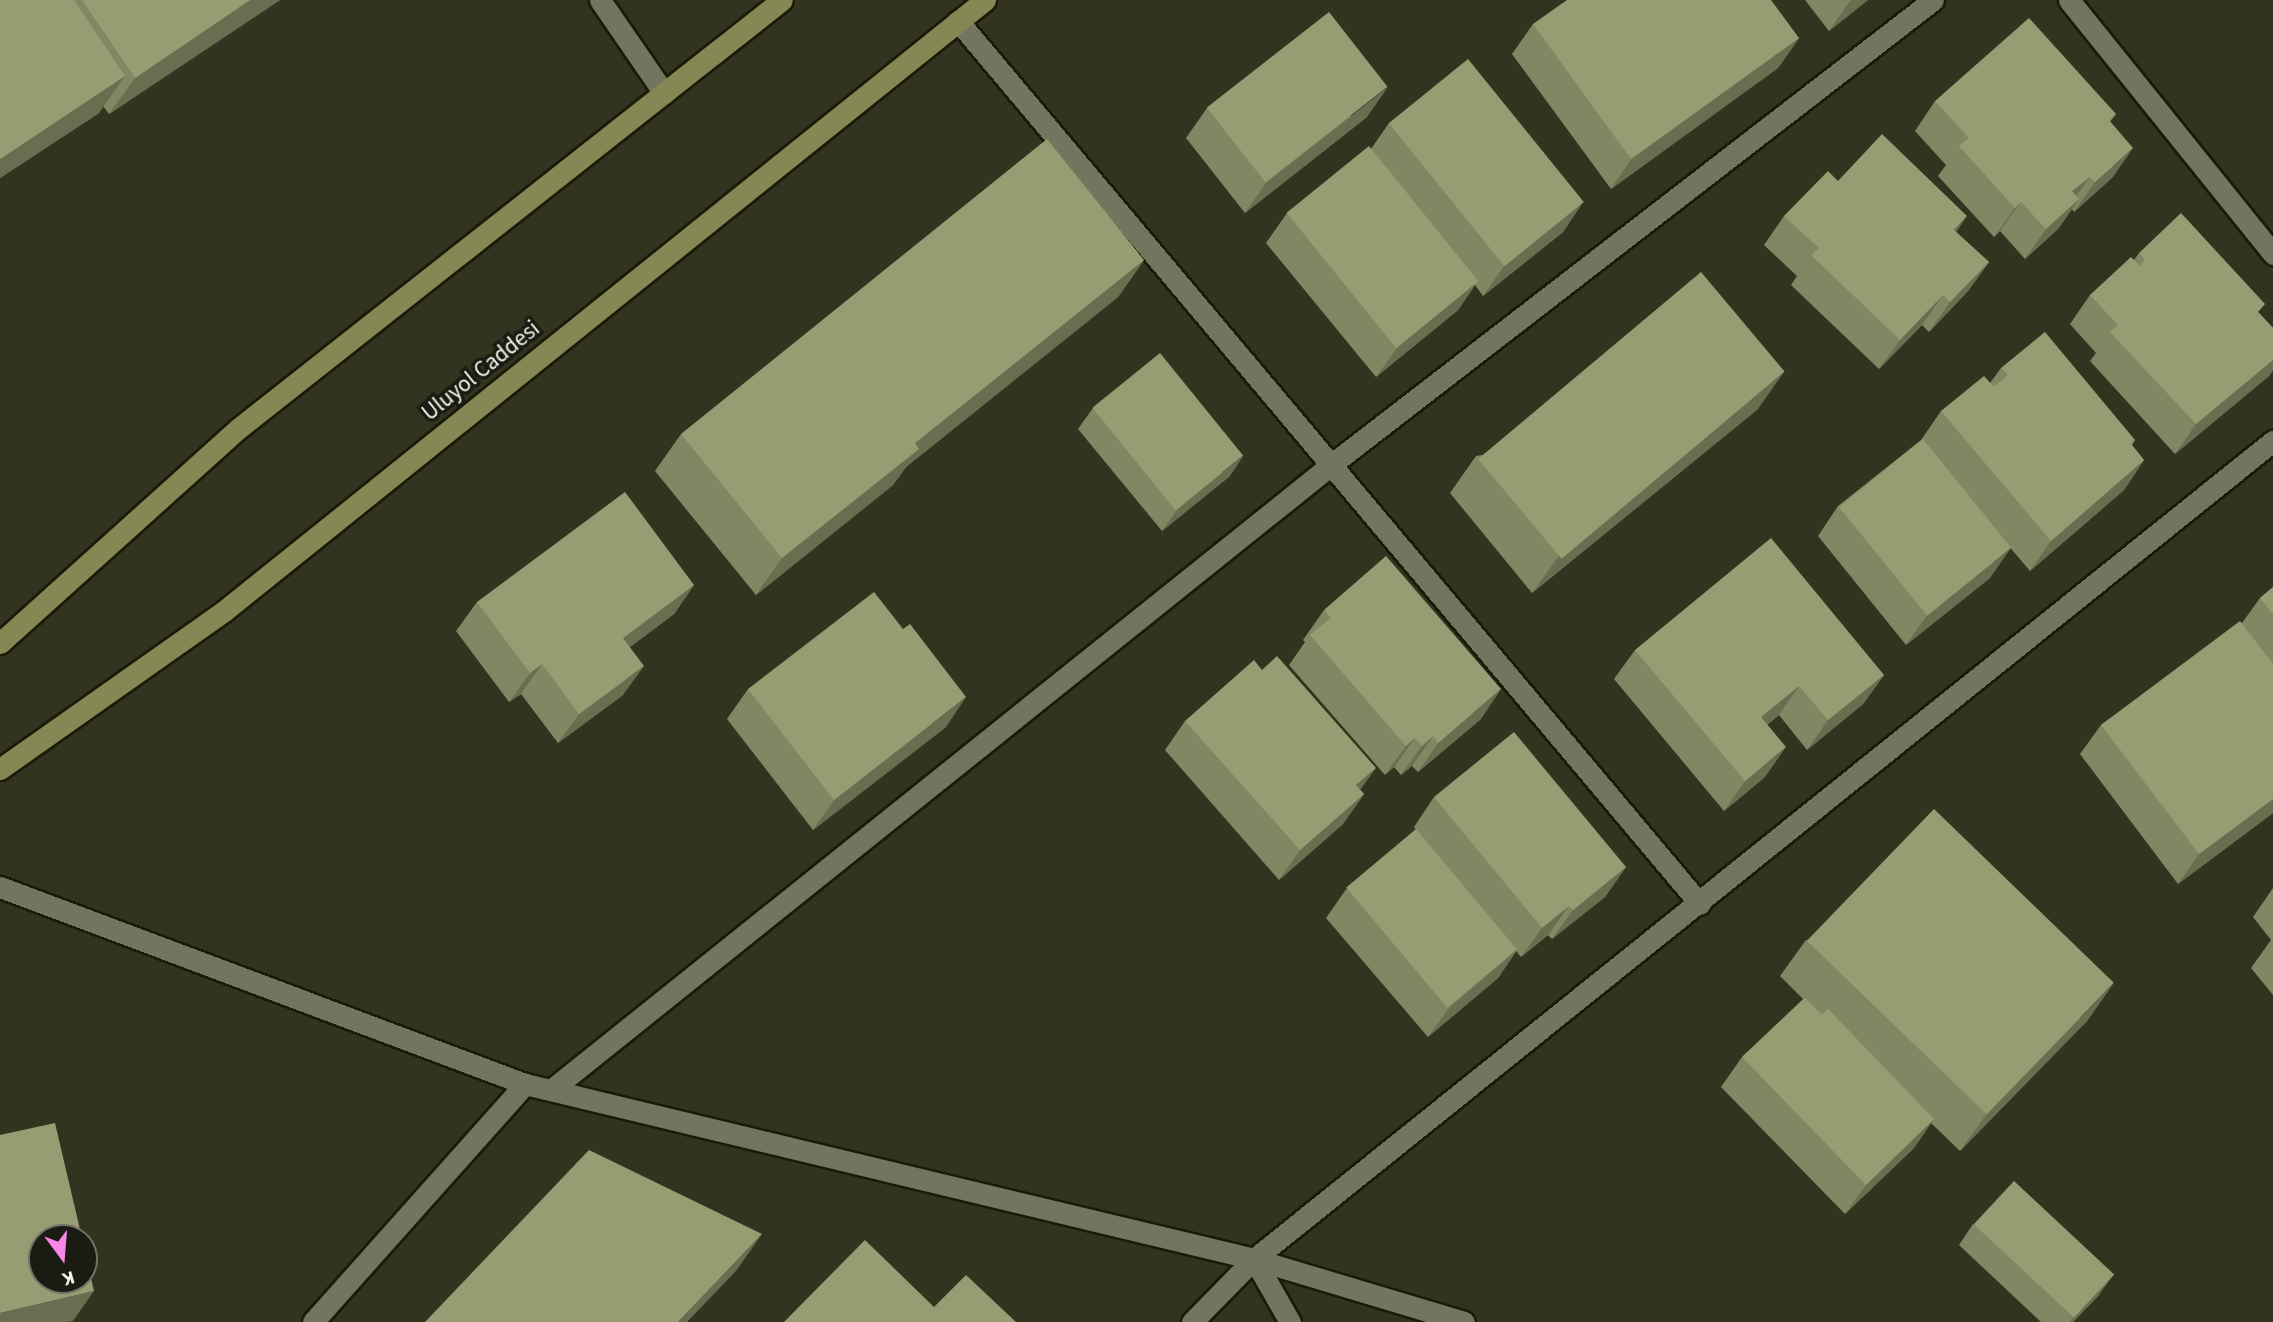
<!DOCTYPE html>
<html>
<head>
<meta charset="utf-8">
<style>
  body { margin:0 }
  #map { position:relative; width:2273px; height:1322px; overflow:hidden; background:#32341f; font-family:"Source Sans 3",sans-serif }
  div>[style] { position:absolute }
  .roads { filter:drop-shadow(2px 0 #1a1b08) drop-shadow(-2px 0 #1a1b08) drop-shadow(0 2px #1a1b08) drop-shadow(0 -2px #1a1b08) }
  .lane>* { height:21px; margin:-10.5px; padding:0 10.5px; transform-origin:10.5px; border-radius:10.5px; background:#73755f }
  .street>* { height:21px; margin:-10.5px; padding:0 10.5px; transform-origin:10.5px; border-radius:10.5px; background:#73755f }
  .secondary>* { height:21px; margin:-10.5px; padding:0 10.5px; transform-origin:10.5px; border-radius:10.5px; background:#858854 }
  .wall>* { inset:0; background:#838662 }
  .shaded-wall>* { inset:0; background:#6a6d50 }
  .building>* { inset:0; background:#989c72; transform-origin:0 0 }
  span { translate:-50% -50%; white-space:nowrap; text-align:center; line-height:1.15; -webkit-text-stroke:7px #1a1b12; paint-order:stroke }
  .street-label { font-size:23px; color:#f3f4e8 }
  .north { position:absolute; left:28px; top:1224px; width:70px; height:70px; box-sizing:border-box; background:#1a1b12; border:2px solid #717268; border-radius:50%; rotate:164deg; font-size:19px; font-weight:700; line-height:28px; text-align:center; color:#f3f4e8 }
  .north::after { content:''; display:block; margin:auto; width:24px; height:32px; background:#fa87e7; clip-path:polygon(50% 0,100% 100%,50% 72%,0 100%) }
</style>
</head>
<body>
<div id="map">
  <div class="roads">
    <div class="lane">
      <div style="left:600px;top:0;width:113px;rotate:55.5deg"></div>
    </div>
    <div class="street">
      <div style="left:2069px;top:0;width:326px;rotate:51.2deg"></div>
      <div style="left:958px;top:21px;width:1153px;rotate:49.96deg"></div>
      <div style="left:0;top:887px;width:561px;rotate:20.57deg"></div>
      <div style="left:525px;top:1084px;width:750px;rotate:13.5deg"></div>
      <div style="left:1254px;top:1259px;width:219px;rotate:16.7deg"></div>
      <div style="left:551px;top:1090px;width:1001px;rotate:-38.71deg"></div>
      <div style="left:1332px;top:464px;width:759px;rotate:-37.67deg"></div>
      <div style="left:1254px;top:1259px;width:73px;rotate:60.3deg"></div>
      <div style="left:313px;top:1322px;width:319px;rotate:-48.3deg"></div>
      <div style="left:1192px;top:1322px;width:88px;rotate:-45.5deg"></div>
      <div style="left:1254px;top:1259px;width:1307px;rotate:-38.76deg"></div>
    </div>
    <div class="secondary">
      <div style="left:0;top:643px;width:321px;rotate:-42deg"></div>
      <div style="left:239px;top:428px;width:691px;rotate:-38.25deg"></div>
      <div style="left:0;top:769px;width:274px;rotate:-35.2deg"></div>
      <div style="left:224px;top:611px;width:976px;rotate:-38.76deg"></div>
    </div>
  </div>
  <div class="wall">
    <div style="clip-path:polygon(0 0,280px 0,109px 114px,103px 106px,99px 113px,0 178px)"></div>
    <div style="clip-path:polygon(1805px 0,1868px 0,1829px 31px)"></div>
    <div style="clip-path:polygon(1533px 24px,1799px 38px,1778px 68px,1611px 189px,1512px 54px)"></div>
    <div style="clip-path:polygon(1935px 101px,2116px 114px,2110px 122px,2113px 177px,2074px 212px,2072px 209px,2058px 229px,2025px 259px,2000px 231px,1994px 237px,1938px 176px,1946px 165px,1915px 131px)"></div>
    <div style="clip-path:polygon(1207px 108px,1367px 117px,1245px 213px,1186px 138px)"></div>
    <div style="clip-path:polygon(1389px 123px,1583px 202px,1563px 232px,1483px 296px,1475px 285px,1458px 310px,1376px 377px,1266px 243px,1287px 213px,1371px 149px)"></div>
    <div style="clip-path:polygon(1838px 181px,1956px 232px,1989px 262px,1968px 291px,1929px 332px,1922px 325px,1879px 369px,1791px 285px,1797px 276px,1764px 245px,1784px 216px)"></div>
    <div style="clip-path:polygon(2139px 253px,2259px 313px,2273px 328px,2273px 370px,2269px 376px,2175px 454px,2090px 361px,2096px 353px,2070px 324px,2090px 295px,2134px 260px)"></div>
    <div style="clip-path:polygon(1144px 260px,1118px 297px,906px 467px,893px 485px,756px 595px,655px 471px,681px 434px)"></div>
    <div style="clip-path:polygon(2001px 368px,2135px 440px,2132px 445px,2144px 460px,2124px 490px,2030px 571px,2001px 537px,1990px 578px,1906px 645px,1818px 536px,1838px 506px,1921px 440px,1941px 411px,1990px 383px)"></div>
    <div style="clip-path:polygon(1093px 408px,1230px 476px,1162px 531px,1078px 429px)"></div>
    <div style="clip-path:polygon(1758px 409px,1532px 593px,1450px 493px,1476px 456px)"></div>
    <div style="clip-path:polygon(694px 585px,674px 614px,630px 647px,623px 695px,558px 743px,521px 694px,509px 702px,456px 631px,477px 602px)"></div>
    <div style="clip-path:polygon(2273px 587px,2273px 813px,2178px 884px,2080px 754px,2101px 725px,2242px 623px,2260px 598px)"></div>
    <div style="clip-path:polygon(1324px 610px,1481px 719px,1418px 772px,1412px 766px,1401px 775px,1394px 767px,1385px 775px,1289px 665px,1305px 642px,1303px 640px)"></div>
    <div style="clip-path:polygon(1635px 650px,1884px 675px,1863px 704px,1807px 750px,1779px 715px,1767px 725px,1765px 777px,1724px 811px,1614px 679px)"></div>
    <div style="clip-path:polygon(748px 689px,946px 727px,813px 830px,727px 719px)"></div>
    <div style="clip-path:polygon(1185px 721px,1360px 790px,1364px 794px,1343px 824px,1279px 880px,1165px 750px)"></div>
    <div style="clip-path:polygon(1434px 797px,1626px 867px,1605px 897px,1552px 939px,1548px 935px,1521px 957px,1516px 951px,1498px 978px,1428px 1037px,1326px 918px,1347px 888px,1416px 830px,1414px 827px)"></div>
    <div style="clip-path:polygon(2273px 888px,2273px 995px,2251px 968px,2271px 940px,2253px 917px)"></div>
    <div style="clip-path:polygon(1806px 940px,2088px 1020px,1960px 1151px,1931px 1123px,1914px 1148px,1845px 1214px,1721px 1087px,1742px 1057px,1803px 999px,1780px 976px)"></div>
    <div style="clip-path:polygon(1973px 1224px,2099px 1295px,2073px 1322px,2041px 1322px,1959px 1245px)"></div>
  </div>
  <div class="shaded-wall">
    <div style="clip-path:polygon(250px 0,280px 0,109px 114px,135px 78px)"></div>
    <div style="clip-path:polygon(1851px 0,1868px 0,1829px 31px,1850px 1px)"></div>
    <div style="clip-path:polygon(1799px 38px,1778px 68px,1611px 189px,1631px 159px)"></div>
    <div style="clip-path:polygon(125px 76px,99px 113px,0 178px,0 159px)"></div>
    <div style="clip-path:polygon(1388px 87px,1367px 117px,1245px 213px,1266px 183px)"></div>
    <div style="clip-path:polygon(2133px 148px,2113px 177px,2074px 212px,2095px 182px)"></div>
    <div style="clip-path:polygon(2090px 177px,2069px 206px,2072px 191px)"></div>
    <div style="clip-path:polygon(2079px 199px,2058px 229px,2025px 259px,2046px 229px)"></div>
    <div style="clip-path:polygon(1583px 202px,1563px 232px,1483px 296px,1504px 266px)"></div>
    <div style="clip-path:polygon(2021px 202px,2000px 231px,1994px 237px,2015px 208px)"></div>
    <div style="clip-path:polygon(1967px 216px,1947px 246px,1954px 230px)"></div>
    <div style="clip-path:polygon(1144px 260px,1118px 297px,906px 467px,893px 485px,756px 595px,782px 558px,915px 443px)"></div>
    <div style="clip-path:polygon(1989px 262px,1968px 291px,1929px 332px,1950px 302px)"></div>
    <div style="clip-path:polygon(1478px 281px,1458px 310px,1376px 377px,1397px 348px)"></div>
    <div style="clip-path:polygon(1943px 295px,1922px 325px,1879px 369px,1900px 340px)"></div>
    <div style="clip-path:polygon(2273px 360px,2273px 370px,2269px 376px,2175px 454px,2196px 424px)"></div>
    <div style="clip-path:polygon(1784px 372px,1758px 409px,1532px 593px,1558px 557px)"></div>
    <div style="clip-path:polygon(1244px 455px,1230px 476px,1162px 531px,1177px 510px)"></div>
    <div style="clip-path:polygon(2144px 460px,2124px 490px,2030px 571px,2051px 541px)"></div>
    <div style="clip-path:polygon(2011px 548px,1990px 578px,1906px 645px,1927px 615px)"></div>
    <div style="clip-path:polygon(694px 585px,674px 614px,602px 668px,623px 638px)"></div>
    <div style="clip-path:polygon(542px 664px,521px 694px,509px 702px,530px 673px)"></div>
    <div style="clip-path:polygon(644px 666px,623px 695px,558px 743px,579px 714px)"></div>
    <div style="clip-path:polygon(1884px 675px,1863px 704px,1807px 750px,1828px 720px)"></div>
    <div style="clip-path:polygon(1799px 686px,1779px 715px,1740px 747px,1761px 717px)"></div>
    <div style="clip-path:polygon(1501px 689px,1481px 719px,1418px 772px,1438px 743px)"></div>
    <div style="clip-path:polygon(966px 697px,946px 727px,813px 830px,834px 800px)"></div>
    <div style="clip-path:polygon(1433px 736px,1412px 766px,1401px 775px,1422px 746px)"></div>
    <div style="clip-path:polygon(1415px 738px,1394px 767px,1385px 775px,1406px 746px)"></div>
    <div style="clip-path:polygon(1786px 747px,1765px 777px,1724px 811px,1745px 781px)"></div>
    <div style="clip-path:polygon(1376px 768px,1355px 797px,1356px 785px)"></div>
    <div style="clip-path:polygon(1364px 794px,1343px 824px,1279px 880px,1300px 850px)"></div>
    <div style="clip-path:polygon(2273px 799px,2273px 813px,2178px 884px,2199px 854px)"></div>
    <div style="clip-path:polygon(1626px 867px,1605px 897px,1552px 939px,1573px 910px)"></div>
    <div style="clip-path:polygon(1569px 906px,1548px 935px,1521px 957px,1542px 928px)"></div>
    <div style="clip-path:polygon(1518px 949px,1498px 978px,1428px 1037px,1449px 1008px)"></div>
    <div style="clip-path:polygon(2114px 983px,2088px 1020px,1960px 1151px,1986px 1115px)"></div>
    <div style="clip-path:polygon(1934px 1119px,1914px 1148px,1845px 1214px,1866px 1185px)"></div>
    <div style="clip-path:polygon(762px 1234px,736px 1271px,687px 1322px,678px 1322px)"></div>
    <div style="clip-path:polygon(2114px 1274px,2099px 1295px,2073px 1322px,2069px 1322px)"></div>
    <div style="clip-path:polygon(94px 1291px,73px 1321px,68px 1322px,0 1322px,0 1313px)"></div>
  </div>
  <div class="building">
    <div style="clip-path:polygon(0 0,74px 0,125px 76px,0 159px)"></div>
    <div style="clip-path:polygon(82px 0,250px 0,135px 78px)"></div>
    <div style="clip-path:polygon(1567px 0,1771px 0,1799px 38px,1631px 159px,1533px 24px)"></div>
    <div style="left:1329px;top:12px;width:95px;height:155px;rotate:52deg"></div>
    <div style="clip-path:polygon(2029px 18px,2116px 114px,2109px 120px,2133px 148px,2095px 182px,2090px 177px,2072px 191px,2079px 199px,2046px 229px,2021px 202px,2015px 208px,1959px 146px,1969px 138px,1935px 101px)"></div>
    <div style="left:1468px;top:59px;width:184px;height:102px;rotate:51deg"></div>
    <div style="clip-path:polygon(1882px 134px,1967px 216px,1954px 230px,1989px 262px,1950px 302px,1943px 295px,1900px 340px,1811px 255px,1819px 248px,1784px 216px,1828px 171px,1838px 181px)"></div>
    <div style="clip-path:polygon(1047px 139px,1144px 260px,915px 443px,919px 449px,782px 558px,681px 434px)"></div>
    <div style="left:1369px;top:146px;width:174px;height:106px;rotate:51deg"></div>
    <div style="clip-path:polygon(2181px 213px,2265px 304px,2258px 312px,2273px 328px,2273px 360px,2196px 424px,2110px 332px,2118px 325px,2090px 295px,2131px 257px,2140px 266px,2145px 260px,2139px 253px)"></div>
    <div style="left:1701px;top:272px;width:130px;height:291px;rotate:50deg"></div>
    <div style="clip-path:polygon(2045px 332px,2135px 440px,2131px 444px,2144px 460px,2051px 541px,1941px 411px,1984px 376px,1994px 387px,2008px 375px,2001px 368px)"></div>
    <div style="left:1160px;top:353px;width:132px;height:87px;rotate:51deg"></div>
    <div style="left:1923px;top:439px;width:140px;height:108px;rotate:51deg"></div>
    <div style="clip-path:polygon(625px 492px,694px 585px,623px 638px,644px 666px,579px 714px,542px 664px,530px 673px,477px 602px)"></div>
    <div style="clip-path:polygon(1771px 538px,1884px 675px,1828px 720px,1799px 686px,1761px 717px,1786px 747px,1745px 781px,1635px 650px)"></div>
    <div style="clip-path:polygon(1386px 556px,1501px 689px,1438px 743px,1433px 736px,1422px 746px,1415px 738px,1406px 746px,1310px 635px,1331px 618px,1324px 610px)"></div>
    <div style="clip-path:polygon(2273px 587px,2273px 614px,2260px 598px)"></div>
    <div style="clip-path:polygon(874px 592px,903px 629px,910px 624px,966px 697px,834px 800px,748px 689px)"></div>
    <div style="clip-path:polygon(2240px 621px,2273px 664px,2273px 799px,2199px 854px,2101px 725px)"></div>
    <div style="clip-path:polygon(1277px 656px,1376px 768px,1356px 785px,1364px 794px,1300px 850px,1185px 721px,1254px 660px,1262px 670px)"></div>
    <div style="clip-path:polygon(1514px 732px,1626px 867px,1573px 910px,1569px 906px,1542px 928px,1434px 797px)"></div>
    <div style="left:1934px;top:809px;width:250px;height:183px;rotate:44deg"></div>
    <div style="left:1416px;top:829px;width:157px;height:91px;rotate:50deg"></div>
    <div style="clip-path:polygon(1805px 998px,1822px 1015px,1828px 1009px,1934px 1119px,1866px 1185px,1742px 1057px)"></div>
    <div style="clip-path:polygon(55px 1123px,82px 1238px,42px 1238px,42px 1280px,84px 1280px,84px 1248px,94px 1291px,0 1313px,0 1135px)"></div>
    <div style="clip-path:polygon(589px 1150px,762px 1234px,678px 1322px,425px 1322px)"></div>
    <div style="left:2014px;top:1181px;width:137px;height:59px;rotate:43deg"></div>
    <div style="clip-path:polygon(865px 1240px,934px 1307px,966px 1275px,1016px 1322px,784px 1322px)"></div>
  </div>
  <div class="street-label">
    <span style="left:481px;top:371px;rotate:-39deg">Uluyol Caddesi</span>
  </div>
  <div class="north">K</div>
</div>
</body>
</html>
